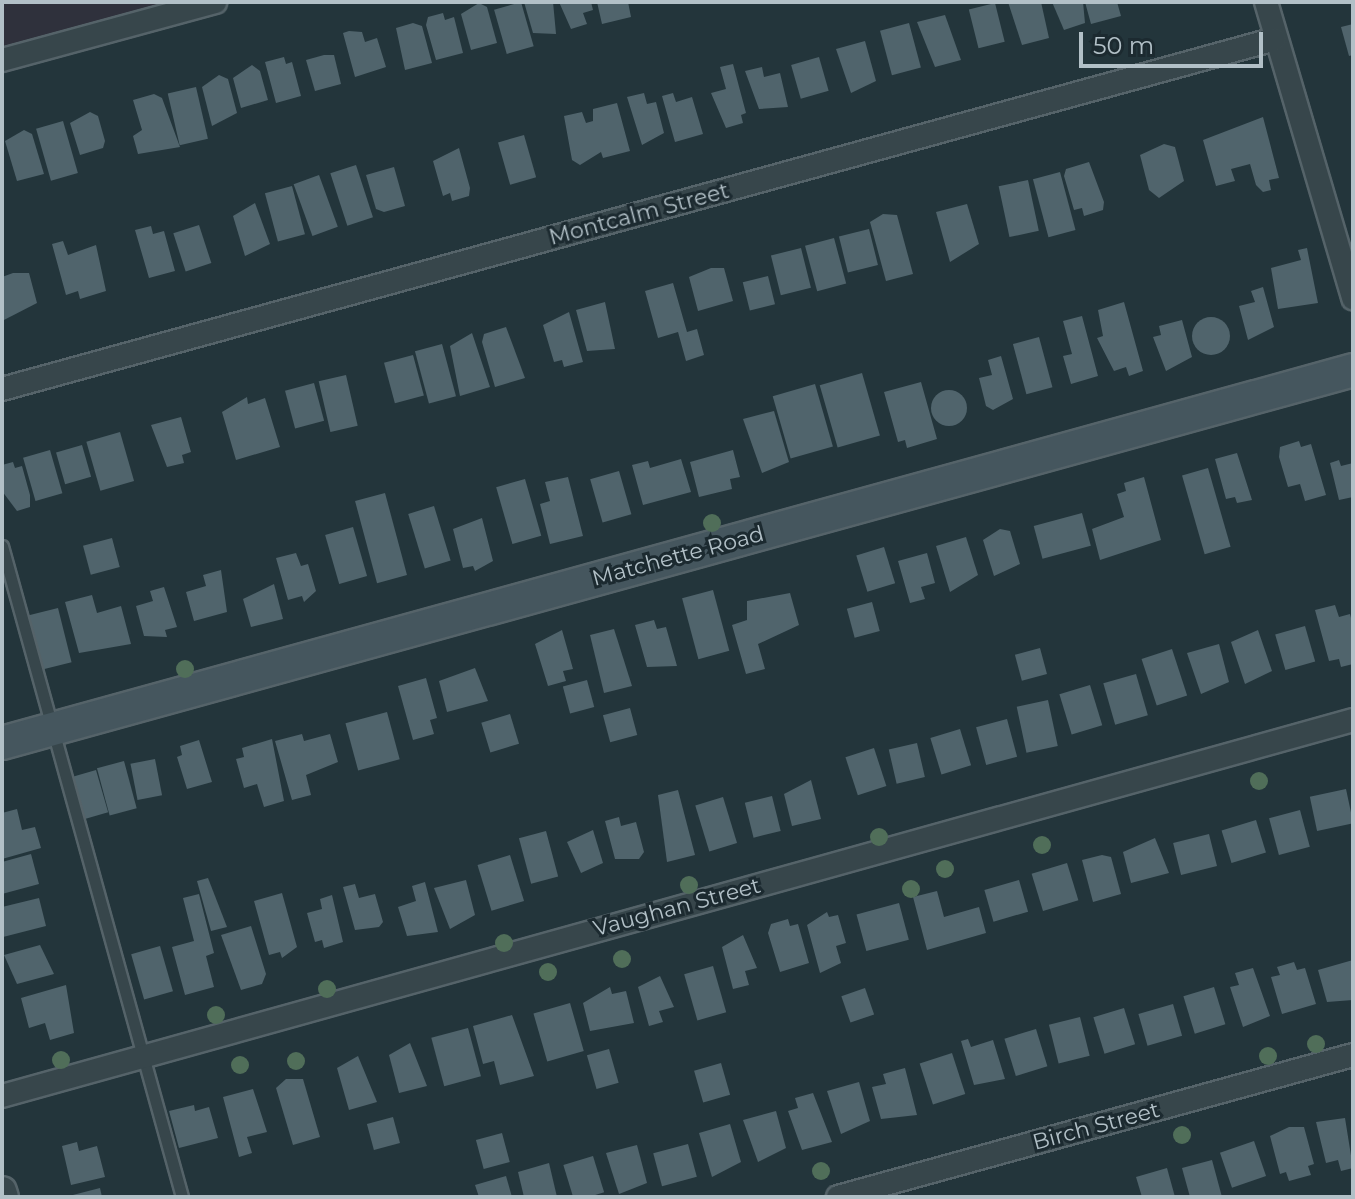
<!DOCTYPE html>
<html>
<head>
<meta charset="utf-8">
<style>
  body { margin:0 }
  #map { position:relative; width:1355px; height:1199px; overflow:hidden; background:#23353b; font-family:Montserrat,sans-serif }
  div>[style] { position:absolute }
  .medical>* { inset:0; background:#2f313c }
  .building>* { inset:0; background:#50646c; transform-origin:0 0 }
  .round { border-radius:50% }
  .roads { filter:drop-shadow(2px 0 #556369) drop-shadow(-2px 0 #556369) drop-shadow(0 2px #556369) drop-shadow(0 -2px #556369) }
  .service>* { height:11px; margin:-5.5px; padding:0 5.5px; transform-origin:5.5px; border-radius:5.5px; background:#37464b }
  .minor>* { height:22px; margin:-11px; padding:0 11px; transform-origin:11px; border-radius:11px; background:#37464b }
  .tertiary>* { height:28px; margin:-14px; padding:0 14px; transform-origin:14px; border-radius:14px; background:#37464b }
  .secondary>* { height:32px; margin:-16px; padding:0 16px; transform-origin:16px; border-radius:16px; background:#45565e }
  .trees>* { width:18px; height:18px; margin:-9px; border-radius:50%; background:#506e59 }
  span { translate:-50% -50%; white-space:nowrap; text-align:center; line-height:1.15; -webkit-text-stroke:6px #1c2a30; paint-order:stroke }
  .street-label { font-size:22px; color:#b2c0c7 }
  .frame { position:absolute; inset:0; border:4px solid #b2c0c7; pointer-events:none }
  .scale { position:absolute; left:1079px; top:32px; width:184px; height:36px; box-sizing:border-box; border:4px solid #b2c0c7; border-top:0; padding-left:10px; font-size:24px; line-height:28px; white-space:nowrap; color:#b2c0c7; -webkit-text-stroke:6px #1c2a30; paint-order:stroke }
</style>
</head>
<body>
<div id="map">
  <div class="medical">
    <div style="clip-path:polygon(2px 2px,210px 2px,2px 58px)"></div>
  </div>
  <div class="building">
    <div style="left:521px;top:2px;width:46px;height:28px;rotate:74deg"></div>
    <div style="clip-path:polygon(524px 2px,553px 2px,556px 34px,533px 33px)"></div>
    <div style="clip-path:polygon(559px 2px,591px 2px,593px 10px,583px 13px,587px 24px,571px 29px)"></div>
    <div style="clip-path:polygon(597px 2px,628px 2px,631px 17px,602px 24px)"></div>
    <div style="clip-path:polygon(1008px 2px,1041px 2px,1049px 38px,1022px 45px)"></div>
    <div style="clip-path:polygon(1052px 2px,1083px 2px,1085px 23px,1064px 30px)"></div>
    <div style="clip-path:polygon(1085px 2px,1117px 2px,1121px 16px,1091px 24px)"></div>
    <div style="clip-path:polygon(479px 3px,487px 7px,497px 43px,471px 50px,461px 14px)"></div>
    <div style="left:995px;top:3px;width:40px;height:27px;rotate:76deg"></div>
    <div style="clip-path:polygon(443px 13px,445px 20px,454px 17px,463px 53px,436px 60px,426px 25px,428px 17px)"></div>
    <div style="clip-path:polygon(945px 15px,961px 60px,935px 67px,917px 22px)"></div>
    <div style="clip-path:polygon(413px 23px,422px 26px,432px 63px,405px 70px,396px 28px)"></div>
    <div style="left:909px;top:23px;width:46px;height:30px;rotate:75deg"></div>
    <div style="clip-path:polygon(1353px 24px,1353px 55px,1349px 56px,1341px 27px)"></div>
    <div style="clip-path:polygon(349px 31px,362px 32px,365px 42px,377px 38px,386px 67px,355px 77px,343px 33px)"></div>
    <div style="clip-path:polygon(865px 41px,876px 81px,851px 93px,836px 49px)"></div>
    <div style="clip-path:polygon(324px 55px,334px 55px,341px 84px,315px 91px,306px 60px)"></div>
    <div style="clip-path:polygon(284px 57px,286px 64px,292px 62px,301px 96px,276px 103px,265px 62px)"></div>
    <div style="left:819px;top:57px;width:35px;height:29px;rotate:74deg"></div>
    <div style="clip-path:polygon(733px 64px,746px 113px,741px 115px,743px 123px,726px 128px,711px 93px,726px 89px,720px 67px)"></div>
    <div style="clip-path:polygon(252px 65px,260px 71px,268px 100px,241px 108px,233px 78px)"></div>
    <div style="clip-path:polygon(762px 67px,764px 77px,780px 73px,788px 107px,759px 109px,745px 71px)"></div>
    <div style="clip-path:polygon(219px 75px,228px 79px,237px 113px,212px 126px,202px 87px)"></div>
    <div style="left:196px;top:87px;width:53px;height:29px;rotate:77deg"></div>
    <div style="clip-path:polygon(644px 93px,647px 104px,656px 102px,664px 133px,642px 145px,627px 97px)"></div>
    <div style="clip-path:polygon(673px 93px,676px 102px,692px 97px,703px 134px,675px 142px,662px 96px)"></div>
    <div style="clip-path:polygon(154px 94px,162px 98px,180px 147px,138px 154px,133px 136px,142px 130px,133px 100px)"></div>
    <div style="clip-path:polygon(617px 103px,630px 151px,603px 158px,601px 152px,580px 165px,572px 160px,564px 116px,582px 112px,586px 123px,593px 121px,593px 109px)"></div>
    <div style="clip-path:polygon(90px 112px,98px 116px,105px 141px,103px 148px,80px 155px,70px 123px)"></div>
    <div style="clip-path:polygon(1263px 117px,1279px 178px,1269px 180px,1271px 190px,1263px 192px,1256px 185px,1250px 164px,1231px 169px,1235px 181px,1216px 186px,1203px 140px)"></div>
    <div style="left:63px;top:121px;width:54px;height:28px;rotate:74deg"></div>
    <div style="clip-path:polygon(24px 130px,32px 134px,44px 174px,17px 181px,5px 141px)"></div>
    <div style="left:524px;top:135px;width:44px;height:27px;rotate:74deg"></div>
    <div style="clip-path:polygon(1164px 144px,1175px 147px,1184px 181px,1159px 198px,1149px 190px,1140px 155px)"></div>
    <div style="clip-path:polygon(459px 148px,470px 188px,469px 196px,452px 201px,450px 193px,443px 196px,433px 161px)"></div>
    <div style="clip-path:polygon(1089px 162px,1104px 202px,1103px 210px,1084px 216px,1082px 208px,1074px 210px,1064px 176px,1066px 169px)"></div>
    <div style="left:356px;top:165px;width:55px;height:27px;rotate:72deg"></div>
    <div style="clip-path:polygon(394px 167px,405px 206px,384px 212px,376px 209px,366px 175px)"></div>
    <div style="left:1060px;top:172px;width:60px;height:28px;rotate:75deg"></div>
    <div style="left:319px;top:175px;width:55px;height:27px;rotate:70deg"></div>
    <div style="left:1028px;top:180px;width:52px;height:30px;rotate:78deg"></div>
    <div style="left:292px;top:186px;width:50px;height:28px;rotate:75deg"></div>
    <div style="clip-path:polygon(255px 203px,270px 244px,245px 256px,233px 216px)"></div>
    <div style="clip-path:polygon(967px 204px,979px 244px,950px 262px,936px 212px)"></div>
    <div style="clip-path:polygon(883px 214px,897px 215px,913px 274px,886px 281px,870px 222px)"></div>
    <div style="left:199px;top:225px;width:40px;height:27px;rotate:72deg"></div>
    <div style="clip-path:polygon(151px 226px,153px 234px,164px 231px,175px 271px,149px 278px,135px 230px)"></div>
    <div style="left:869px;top:229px;width:37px;height:31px;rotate:76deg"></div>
    <div style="left:834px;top:238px;width:47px;height:30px;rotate:75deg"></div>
    <div style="clip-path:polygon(63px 241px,68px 255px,96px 245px,106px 291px,80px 299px,78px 291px,66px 295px,52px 244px)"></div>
    <div style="left:801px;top:248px;width:41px;height:31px;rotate:76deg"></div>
    <div style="clip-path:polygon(1307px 248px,1318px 303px,1278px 309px,1271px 268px,1301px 260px,1298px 250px)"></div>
    <div style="clip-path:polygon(711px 268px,724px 268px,733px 301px,698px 311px,689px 277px)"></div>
    <div style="clip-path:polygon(13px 273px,29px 273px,37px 303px,2px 321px,2px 277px)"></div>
    <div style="left:768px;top:276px;width:29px;height:26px;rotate:76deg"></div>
    <div style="clip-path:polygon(673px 283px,687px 332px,697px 329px,704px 355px,686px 361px,678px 332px,658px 338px,645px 291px)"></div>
    <div style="clip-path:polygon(1263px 287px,1274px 327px,1248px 340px,1239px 306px,1255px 302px,1251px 291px)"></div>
    <div style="clip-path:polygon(605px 302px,615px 349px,587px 351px,576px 310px)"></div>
    <div style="clip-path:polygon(1124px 302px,1143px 371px,1129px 376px,1126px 367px,1114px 371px,1097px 338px,1103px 336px,1098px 310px)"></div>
    <div style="clip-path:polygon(569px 312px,583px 362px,564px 367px,562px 360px,554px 362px,543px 325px)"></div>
    <div style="clip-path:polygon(1082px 316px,1098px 376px,1071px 384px,1063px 356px,1072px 354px,1063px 321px)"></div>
    <div class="round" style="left:1192px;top:317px;width:38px;height:38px"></div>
    <div style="clip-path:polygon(1182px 320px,1192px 357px,1166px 371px,1153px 337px,1161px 335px,1159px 326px)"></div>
    <div style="clip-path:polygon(506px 327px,525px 378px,495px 387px,482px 342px,484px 334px)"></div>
    <div style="clip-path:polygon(472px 333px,490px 387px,460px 396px,450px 346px)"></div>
    <div style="left:1039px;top:337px;width:52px;height:27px;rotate:75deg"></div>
    <div style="left:442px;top:344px;width:54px;height:28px;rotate:75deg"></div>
    <div style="left:413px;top:355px;width:42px;height:30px;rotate:75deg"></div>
    <div style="clip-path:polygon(1001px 356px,1013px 399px,993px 410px,986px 406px,979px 378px,992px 375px,988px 360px)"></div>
    <div style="left:862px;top:373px;width:65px;height:44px;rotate:74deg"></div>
    <div style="left:346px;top:375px;width:52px;height:28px;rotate:77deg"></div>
    <div style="clip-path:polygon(921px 382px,937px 439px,907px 448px,905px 440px,898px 442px,884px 392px)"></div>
    <div style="left:314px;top:383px;width:39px;height:30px;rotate:75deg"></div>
    <div style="left:815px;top:384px;width:65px;height:44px;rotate:74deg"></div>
    <div class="round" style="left:931px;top:390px;width:36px;height:36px"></div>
    <div style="clip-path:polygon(247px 397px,248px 404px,265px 398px,280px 447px,236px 460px,222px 412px)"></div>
    <div style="clip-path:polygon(774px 411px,789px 462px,762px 473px,743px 419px)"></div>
    <div style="clip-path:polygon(181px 417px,191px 452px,182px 455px,184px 463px,167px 467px,151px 425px)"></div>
    <div style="left:120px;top:432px;width:51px;height:35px;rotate:74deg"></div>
    <div style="clip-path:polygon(1299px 441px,1301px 447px,1311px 444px,1326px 495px,1305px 501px,1300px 484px,1288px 487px,1279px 457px,1280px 447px)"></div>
    <div style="left:82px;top:445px;width:33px;height:27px;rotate:74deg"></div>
    <div style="left:50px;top:450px;width:45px;height:28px;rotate:74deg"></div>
    <div style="clip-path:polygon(733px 450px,740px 477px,730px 479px,732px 489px,699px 497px,690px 462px)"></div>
    <div style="clip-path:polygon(1237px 453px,1252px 500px,1237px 503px,1235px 497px,1226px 499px,1215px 459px)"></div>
    <div style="clip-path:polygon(681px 459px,691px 492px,643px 505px,632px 465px,648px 461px,650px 468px)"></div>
    <div style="clip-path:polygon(1339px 460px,1341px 466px,1353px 463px,1353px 497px,1339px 500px,1330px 463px)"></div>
    <div style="clip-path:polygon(13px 462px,15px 468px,22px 466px,30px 495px,30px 507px,17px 511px,2px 491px,2px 465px)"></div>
    <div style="left:1208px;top:468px;width:82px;height:27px;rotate:74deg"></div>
    <div style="left:619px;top:471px;width:45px;height:30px;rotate:74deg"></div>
    <div style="clip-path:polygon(568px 477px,583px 536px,550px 544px,540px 504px,550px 501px,545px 482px)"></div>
    <div style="clip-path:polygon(1144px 477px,1161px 540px,1100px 560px,1092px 529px,1124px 517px,1117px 494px,1126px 491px,1124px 483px)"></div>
    <div style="left:525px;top:479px;width:59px;height:30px;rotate:74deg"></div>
    <div style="left:385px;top:493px;width:85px;height:31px;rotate:75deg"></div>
    <div style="left:434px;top:506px;width:57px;height:27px;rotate:73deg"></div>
    <div style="left:1082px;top:513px;width:34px;height:50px;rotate:75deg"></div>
    <div style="clip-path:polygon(482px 518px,493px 561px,475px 571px,473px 566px,463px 568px,453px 529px)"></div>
    <div style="left:353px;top:527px;width:51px;height:29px;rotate:74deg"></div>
    <div style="clip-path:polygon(1000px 529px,1010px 531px,1020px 564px,994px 576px,983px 540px)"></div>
    <div style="clip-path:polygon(966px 537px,978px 575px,950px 592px,936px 546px)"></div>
    <div style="left:112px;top:538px;width:30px;height:30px;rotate:75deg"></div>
    <div style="left:884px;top:547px;width:38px;height:29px;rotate:73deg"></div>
    <div style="clip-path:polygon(296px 553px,301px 566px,308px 564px,316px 591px,304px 602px,302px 596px,288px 600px,276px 558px)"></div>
    <div style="clip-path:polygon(927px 553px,935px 583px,921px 587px,925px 599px,910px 603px,898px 561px)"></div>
    <div style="clip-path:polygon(221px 570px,227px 612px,194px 621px,186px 592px,206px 586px,203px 575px)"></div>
    <div style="clip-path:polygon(274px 584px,283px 619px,251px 627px,243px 599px)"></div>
    <div style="clip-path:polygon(164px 587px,177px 627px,165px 630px,167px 637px,144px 636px,136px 606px,153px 601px,150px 591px)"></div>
    <div style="left:713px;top:590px;width:63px;height:32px;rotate:75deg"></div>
    <div style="clip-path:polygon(790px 593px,799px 625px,758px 644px,765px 669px,746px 674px,732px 625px,747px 620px,747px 601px)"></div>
    <div style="clip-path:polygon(92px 595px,97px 613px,121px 606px,131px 644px,79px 653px,65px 602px)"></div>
    <div style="left:872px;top:602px;width:30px;height:26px;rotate:75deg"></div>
    <div style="clip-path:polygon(1335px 605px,1339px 617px,1350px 614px,1353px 626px,1353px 664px,1341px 667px,1339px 659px,1329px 661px,1315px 610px)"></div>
    <div style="left:58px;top:608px;width:56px;height:30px;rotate:76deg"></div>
    <div style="clip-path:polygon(654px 620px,657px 629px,666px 627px,677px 666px,647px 667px,635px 625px)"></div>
    <div style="left:1305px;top:626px;width:37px;height:31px;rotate:74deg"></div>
    <div style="clip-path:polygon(614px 629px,632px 686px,604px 693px,590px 635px)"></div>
    <div style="clip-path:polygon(562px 630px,573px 669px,563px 671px,566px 681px,548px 686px,535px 644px)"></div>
    <div style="clip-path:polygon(1258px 630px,1272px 671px,1245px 684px,1231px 642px)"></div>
    <div style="clip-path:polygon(1219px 644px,1229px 682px,1201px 694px,1187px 653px)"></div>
    <div style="left:1040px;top:648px;width:27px;height:26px;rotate:75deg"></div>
    <div style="left:1172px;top:649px;width:49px;height:32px;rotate:72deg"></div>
    <div style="clip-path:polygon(475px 668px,488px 701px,447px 712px,439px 681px)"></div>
    <div style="left:1136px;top:674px;width:43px;height:34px;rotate:74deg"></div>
    <div style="clip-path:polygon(426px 678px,437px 718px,430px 720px,434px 734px,413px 740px,398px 686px)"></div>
    <div style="left:587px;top:680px;width:28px;height:25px;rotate:75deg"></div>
    <div style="left:1090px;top:685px;width:42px;height:32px;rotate:73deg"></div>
    <div style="left:1048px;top:700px;width:47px;height:32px;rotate:78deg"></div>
    <div style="left:630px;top:708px;width:28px;height:28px;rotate:75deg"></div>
    <div style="left:387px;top:712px;width:49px;height:43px;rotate:75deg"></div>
    <div style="left:510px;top:714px;width:31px;height:30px;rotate:73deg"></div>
    <div style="left:1007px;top:719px;width:39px;height:32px;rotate:75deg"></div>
    <div style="left:960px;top:729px;width:38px;height:31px;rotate:73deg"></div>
    <div style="clip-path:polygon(302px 734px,304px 741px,330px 734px,338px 762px,306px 775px,311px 795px,292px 800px,275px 741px)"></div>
    <div style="clip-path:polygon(272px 739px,284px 801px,264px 807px,257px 784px,244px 788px,236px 759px,244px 757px,242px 748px)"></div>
    <div style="clip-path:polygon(199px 740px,212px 782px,187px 789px,177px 757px,182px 755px,180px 746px)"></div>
    <div style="left:917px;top:743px;width:35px;height:29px;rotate:77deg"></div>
    <div style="left:874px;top:748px;width:40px;height:30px;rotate:72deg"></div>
    <div style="left:155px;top:759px;width:37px;height:25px;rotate:79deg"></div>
    <div style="left:124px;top:761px;width:49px;height:28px;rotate:75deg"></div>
    <div style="left:96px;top:770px;width:44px;height:26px;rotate:74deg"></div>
    <div style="clip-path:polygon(811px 780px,821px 819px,792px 826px,784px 794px)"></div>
    <div style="left:1346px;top:789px;width:35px;height:37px;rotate:78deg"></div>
    <div style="clip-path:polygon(678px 790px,695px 855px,667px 862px,658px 795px)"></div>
    <div style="left:772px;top:796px;width:36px;height:28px;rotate:76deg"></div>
    <div style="left:723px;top:797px;width:48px;height:29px;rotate:73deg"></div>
    <div style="clip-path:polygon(17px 809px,22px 830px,35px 827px,41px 848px,2px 859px,2px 813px)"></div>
    <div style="left:1300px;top:810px;width:38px;height:32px;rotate:75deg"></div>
    <div style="clip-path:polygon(619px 817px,621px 826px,636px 822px,644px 852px,639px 859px,615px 859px,605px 821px)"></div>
    <div style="left:1256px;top:820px;width:34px;height:36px;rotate:73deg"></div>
    <div style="clip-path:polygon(593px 830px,603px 863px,581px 873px,567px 842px)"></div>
    <div style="left:546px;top:831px;width:47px;height:28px;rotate:75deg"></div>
    <div style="left:1209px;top:834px;width:33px;height:37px;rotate:76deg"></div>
    <div style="clip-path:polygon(1155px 838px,1169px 873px,1131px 883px,1123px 852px)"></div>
    <div style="clip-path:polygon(31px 854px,39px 884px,2px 894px,2px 862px)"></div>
    <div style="left:510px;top:855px;width:48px;height:34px;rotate:73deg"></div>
    <div style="clip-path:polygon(1102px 855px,1111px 857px,1121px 894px,1093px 902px,1082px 860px)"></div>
    <div style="left:1067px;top:863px;width:39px;height:37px;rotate:73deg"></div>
    <div style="clip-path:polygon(208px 878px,227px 927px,211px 931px,197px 881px)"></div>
    <div style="clip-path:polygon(466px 880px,475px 915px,450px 929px,434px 888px)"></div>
    <div style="left:1019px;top:880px;width:33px;height:36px;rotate:74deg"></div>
    <div style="clip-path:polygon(425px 882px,438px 932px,407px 936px,398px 907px,416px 901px,412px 886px)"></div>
    <div style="clip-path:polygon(355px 884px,359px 898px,375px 894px,383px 922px,379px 927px,355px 930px,343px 887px)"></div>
    <div style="clip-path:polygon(937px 891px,944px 917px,979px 907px,986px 933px,927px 950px,913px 897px)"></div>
    <div style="clip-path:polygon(282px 893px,297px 947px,282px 958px,280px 952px,269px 955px,254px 901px)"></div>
    <div style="clip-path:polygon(199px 894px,214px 953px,206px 956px,214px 987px,185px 995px,172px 947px,194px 941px,183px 898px)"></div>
    <div style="clip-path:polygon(332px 895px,343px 942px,324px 948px,322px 940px,315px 942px,307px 913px,322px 909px,320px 899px)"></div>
    <div style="clip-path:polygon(39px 898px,46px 926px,3px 937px,2px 907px)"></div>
    <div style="left:899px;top:903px;width:38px;height:44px;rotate:75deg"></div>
    <div style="clip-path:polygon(827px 912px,829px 917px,838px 915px,846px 943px,836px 946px,841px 963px,820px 973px,807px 925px)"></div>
    <div style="clip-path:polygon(788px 919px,790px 926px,798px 924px,809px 963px,780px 972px,768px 933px,771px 924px)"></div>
    <div style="clip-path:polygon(251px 926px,266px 974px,262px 984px,241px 990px,221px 935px)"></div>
    <div style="clip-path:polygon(743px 935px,757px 968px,745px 971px,749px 985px,733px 989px,722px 947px)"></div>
    <div style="clip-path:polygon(40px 945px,54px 974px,17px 984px,4px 955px)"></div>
    <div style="left:160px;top:946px;width:47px;height:30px;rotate:74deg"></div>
    <div style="clip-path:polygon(1353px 960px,1353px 1000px,1327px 1002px,1318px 970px)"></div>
    <div style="clip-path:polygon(1294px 962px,1297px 970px,1305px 968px,1316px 1004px,1282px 1014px,1271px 977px,1280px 975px,1277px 967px)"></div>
    <div style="left:713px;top:966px;width:48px;height:30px;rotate:74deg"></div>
    <div style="clip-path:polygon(1253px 968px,1270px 1016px,1243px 1027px,1230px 987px,1239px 985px,1235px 973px)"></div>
    <div style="clip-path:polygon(660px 976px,674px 1007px,659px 1011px,663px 1022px,649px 1026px,638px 987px)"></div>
    <div style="clip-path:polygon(66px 985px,74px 1033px,50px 1040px,45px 1023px,29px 1028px,21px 998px)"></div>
    <div style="clip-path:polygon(610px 987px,612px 994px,626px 991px,634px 1023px,590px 1031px,583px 1003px)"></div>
    <div style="left:1214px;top:987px;width:39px;height:32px;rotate:73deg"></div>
    <div style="left:865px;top:988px;width:28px;height:25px;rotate:71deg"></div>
    <div style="left:570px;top:1003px;width:50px;height:38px;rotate:74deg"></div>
    <div style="left:1173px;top:1004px;width:33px;height:36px;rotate:74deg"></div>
    <div style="left:1124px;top:1008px;width:38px;height:32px;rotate:73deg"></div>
    <div style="clip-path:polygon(512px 1015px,534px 1076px,500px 1085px,494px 1061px,483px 1064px,473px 1026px)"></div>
    <div style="left:1080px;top:1017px;width:40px;height:32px;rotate:76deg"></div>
    <div style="left:468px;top:1028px;width:50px;height:38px;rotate:75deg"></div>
    <div style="left:1036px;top:1029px;width:39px;height:33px;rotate:73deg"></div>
    <div style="clip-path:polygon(968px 1039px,971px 1047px,993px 1040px,1005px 1079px,974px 1085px,961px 1041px)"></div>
    <div style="clip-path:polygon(410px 1043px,427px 1086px,399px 1093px,389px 1055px)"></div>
    <div style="left:609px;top:1049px;width:35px;height:23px;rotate:74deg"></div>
    <div style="left:952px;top:1053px;width:43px;height:34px;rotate:72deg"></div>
    <div style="clip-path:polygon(358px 1056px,377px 1102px,349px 1110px,337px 1068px)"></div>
    <div style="left:721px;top:1063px;width:33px;height:28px;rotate:74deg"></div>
    <div style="clip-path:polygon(905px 1068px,917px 1115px,881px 1119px,872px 1087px,886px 1084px,883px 1074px)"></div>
    <div style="clip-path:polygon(286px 1079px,303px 1079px,320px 1137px,293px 1145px,276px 1088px)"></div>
    <div style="clip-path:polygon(859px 1082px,870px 1121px,841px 1134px,827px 1091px)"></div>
    <div style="clip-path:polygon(253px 1089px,267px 1132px,247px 1137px,252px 1153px,239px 1157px,223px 1097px)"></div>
    <div style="clip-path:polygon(813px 1093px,832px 1142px,802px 1150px,788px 1111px,798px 1108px,795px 1098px)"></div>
    <div style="clip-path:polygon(194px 1105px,195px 1111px,209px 1107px,218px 1138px,179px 1148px,169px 1111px)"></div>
    <div style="clip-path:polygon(776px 1111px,786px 1148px,758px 1162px,743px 1120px)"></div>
    <div style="left:393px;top:1117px;width:27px;height:27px;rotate:75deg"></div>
    <div style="clip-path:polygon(1345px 1118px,1353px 1168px,1341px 1171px,1338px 1160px,1326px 1163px,1316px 1122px)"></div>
    <div style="clip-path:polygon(730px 1124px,741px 1162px,712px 1177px,699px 1133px)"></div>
    <div style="clip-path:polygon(1289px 1127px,1304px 1127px,1314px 1164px,1308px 1166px,1311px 1175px,1289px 1181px,1286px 1172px,1280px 1174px,1270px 1136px)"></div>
    <div style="left:502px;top:1133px;width:30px;height:27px;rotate:75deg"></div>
    <div style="left:1254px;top:1141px;width:37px;height:36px;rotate:71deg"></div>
    <div style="clip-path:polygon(77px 1142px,79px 1151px,97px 1146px,105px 1177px,71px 1185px,62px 1146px)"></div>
    <div style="left:688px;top:1144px;width:34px;height:36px;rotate:75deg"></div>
    <div style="clip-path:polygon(637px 1145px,647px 1183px,619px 1194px,606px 1153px)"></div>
    <div style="left:593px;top:1156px;width:38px;height:31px;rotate:73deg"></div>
    <div style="clip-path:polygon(1212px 1160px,1222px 1197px,1190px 1197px,1182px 1168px)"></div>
    <div style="clip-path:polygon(549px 1163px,557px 1197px,524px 1197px,518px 1172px)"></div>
    <div style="clip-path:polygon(1167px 1168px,1175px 1197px,1142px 1197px,1136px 1177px)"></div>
    <div style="clip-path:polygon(506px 1176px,512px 1197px,479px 1197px,475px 1185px)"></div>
    <div style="clip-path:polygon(100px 1188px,102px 1197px,69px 1197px,69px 1196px)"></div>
  </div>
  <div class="roads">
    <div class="service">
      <div style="left:2px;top:546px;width:675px;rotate:74.54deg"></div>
    </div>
    <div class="minor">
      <div style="left:1266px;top:2px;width:309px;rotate:73.6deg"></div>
      <div style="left:2px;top:60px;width:221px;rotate:-15.2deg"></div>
      <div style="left:2px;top:389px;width:1320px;rotate:-15.37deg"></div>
      <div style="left:2px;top:1096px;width:1402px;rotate:-15.55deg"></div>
      <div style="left:838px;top:1197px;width:534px;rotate:-15.42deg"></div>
    </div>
    <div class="tertiary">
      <div style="left:2px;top:1191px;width:6px;rotate:72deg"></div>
    </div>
    <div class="secondary">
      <div style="left:2px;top:743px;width:1402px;rotate:-15.43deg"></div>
    </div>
  </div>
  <div class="trees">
    <div style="left:712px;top:523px"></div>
    <div style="left:185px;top:669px"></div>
    <div style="left:1259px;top:781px"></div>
    <div style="left:879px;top:837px"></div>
    <div style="left:1042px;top:845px"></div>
    <div style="left:945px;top:869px"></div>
    <div style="left:689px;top:885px"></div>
    <div style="left:911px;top:889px"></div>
    <div style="left:504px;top:943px"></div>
    <div style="left:622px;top:959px"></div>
    <div style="left:548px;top:972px"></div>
    <div style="left:327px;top:989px"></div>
    <div style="left:216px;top:1015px"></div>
    <div style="left:1316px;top:1044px"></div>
    <div style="left:1268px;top:1056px"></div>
    <div style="left:61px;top:1060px"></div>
    <div style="left:296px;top:1061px"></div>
    <div style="left:240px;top:1065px"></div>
    <div style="left:1182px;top:1135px"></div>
    <div style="left:821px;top:1171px"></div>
  </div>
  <div class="street-label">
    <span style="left:639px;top:214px;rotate:-15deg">Montcalm Street</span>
    <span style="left:678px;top:556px;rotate:-15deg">Matchette Road</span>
    <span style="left:677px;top:907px;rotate:-15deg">Vaughan Street</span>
    <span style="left:1096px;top:1126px;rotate:-15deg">Birch Street</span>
  </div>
  <div class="frame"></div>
  <div class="scale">50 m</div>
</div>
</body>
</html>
